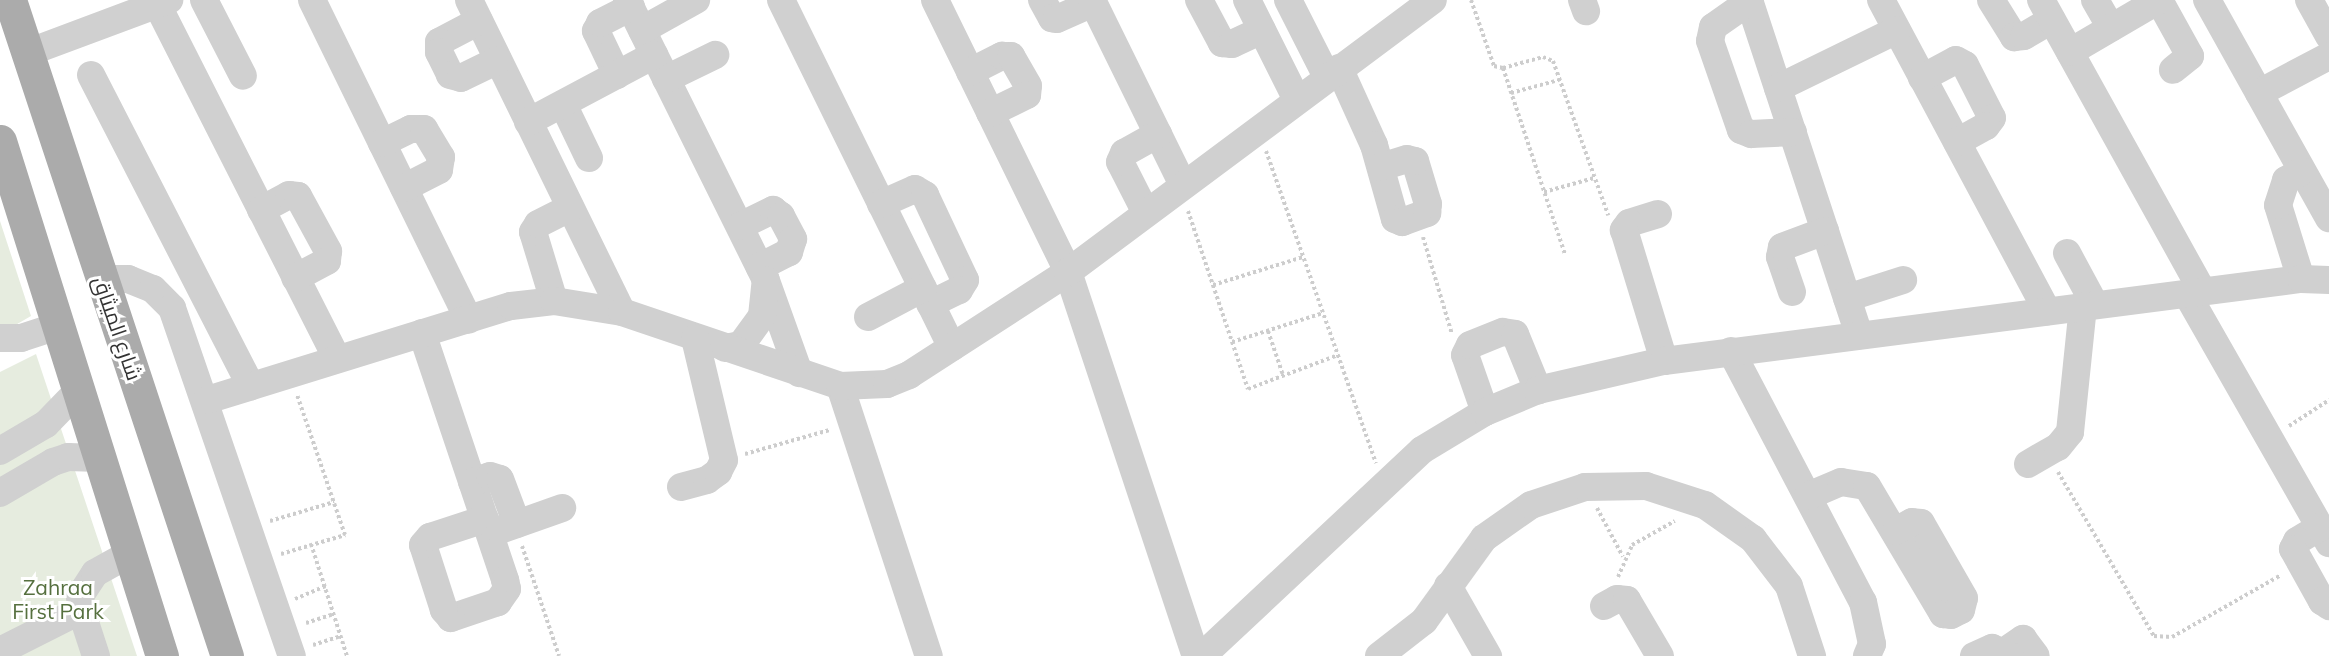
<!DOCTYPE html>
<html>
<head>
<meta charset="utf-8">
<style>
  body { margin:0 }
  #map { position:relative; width:2329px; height:656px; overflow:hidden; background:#fff; font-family:Mulish,Cairo,sans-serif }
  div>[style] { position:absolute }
  .green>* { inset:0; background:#e6ecdf }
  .path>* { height:4px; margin-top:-2px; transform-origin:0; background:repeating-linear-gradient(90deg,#cdcdcd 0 3px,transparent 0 6px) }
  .minor>* { height:28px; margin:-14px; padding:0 14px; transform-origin:14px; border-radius:14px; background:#d0d0d0 }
  .major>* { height:33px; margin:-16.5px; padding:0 16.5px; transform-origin:16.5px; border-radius:16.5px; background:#ababab }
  span { translate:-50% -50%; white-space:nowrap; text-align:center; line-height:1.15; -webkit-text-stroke:6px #fff; paint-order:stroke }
  .street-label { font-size:21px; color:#333 }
  .park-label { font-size:21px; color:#56703f }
</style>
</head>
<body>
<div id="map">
  <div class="green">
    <div style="clip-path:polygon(0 221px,31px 316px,0 334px)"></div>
    <div style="clip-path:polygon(36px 354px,137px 656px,0 656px,0 372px)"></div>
  </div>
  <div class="path">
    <div style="left:1471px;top:0;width:70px;rotate:70.8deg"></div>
    <div style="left:1494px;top:66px;width:9px;rotate:13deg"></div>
    <div style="left:1503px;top:68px;width:41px;rotate:-15.4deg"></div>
    <div style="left:1543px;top:57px;width:11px;rotate:22deg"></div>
    <div style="left:1553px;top:61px;width:164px;rotate:70.3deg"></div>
    <div style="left:1503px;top:68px;width:196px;rotate:71.6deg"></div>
    <div style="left:1511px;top:93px;width:50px;rotate:-15.2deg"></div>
    <div style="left:1266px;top:151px;width:331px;rotate:70.6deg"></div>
    <div style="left:1544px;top:192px;width:52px;rotate:-15.6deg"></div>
    <div style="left:1188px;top:211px;width:188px;rotate:71.4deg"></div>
    <div style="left:1248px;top:389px;width:96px;rotate:-20.7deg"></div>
    <div style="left:1423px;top:237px;width:101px;rotate:73.4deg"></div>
    <div style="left:1213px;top:285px;width:94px;rotate:-17.3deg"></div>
    <div style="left:1268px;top:331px;width:46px;rotate:71.2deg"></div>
    <div style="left:1232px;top:342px;width:96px;rotate:-17.7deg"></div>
    <div style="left:2289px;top:426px;width:48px;rotate:-33deg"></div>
    <div style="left:745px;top:454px;width:88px;rotate:-15.8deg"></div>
    <div style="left:2058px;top:472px;width:190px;rotate:59.7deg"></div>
    <div style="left:2154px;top:636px;width:18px;rotate:3deg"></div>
    <div style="left:2172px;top:637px;width:125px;rotate:-29.6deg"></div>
    <div style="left:1597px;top:508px;width:55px;rotate:62deg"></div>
    <div style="left:270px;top:521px;width:67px;rotate:-16.5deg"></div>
    <div style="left:311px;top:544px;width:118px;rotate:72.2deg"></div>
    <div style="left:522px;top:546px;width:116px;rotate:71.4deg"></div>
    <div style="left:281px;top:554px;width:67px;rotate:-16.5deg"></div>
    <div style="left:345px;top:535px;width:148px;rotate:-108.9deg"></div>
    <div style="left:1618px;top:577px;width:35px;rotate:-66deg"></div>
    <div style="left:1632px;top:545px;width:49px;rotate:-29.2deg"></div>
    <div style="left:295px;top:599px;width:33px;rotate:-23deg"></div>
    <div style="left:306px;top:623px;width:28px;rotate:-18deg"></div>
    <div style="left:313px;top:645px;width:29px;rotate:-18deg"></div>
  </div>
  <div class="minor">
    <div style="left:204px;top:0;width:85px;rotate:62.8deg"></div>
    <div style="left:312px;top:0;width:356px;rotate:63.9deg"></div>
    <div style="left:469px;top:0;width:347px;rotate:63.9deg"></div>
    <div style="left:627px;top:0;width:310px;rotate:63.6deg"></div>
    <div style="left:765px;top:278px;width:101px;rotate:70.3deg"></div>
    <div style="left:781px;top:0;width:387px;rotate:63.8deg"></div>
    <div style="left:935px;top:0;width:303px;rotate:63.9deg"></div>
    <div style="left:1068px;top:272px;width:405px;rotate:71.6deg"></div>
    <div style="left:1042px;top:0;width:21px;rotate:61deg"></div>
    <div style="left:1052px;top:18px;width:5px;rotate:11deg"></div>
    <div style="left:1057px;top:19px;width:39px;rotate:-24deg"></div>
    <div style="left:1092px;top:0;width:206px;rotate:63.8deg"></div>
    <div style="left:1199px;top:0;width:49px;rotate:61.9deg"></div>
    <div style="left:1222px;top:43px;width:10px;rotate:6deg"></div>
    <div style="left:1232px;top:44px;width:33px;rotate:-25deg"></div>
    <div style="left:1247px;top:0;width:112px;rotate:63.4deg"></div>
    <div style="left:1288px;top:0;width:86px;rotate:63.1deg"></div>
    <div style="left:1582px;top:0;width:12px;rotate:70deg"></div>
    <div style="left:1749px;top:0;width:353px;rotate:71.8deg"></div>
    <div style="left:1881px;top:0;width:353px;rotate:61.9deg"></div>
    <div style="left:1991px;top:0;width:44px;rotate:58.1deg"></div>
    <div style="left:2014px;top:37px;width:10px;rotate:-6deg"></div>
    <div style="left:2024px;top:36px;width:32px;rotate:-30deg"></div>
    <div style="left:2041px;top:0;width:334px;rotate:61deg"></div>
    <div style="left:2095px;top:0;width:32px;rotate:60deg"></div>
    <div style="left:2159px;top:0;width:64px;rotate:61deg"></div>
    <div style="left:2190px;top:56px;width:22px;rotate:141deg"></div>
    <div style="left:2207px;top:0;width:250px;rotate:60.8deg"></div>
    <div style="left:2309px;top:0;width:41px;rotate:60.9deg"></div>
    <div style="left:1750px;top:1px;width:45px;rotate:144.9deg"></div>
    <div style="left:1713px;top:27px;width:14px;rotate:102deg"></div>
    <div style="left:1710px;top:41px;width:94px;rotate:70.8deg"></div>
    <div style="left:1741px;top:130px;width:11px;rotate:22deg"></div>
    <div style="left:1751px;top:134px;width:42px;rotate:-2.7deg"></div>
    <div style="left:157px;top:4px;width:398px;rotate:63.1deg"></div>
    <div style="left:479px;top:21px;width:45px;rotate:152.3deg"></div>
    <div style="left:439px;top:42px;width:10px;rotate:90deg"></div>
    <div style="left:439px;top:52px;width:25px;rotate:64deg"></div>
    <div style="left:450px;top:75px;width:11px;rotate:15deg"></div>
    <div style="left:461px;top:78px;width:41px;rotate:-25.9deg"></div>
    <div style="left:642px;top:30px;width:62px;rotate:-29.1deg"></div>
    <div style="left:2070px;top:52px;width:103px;rotate:-30.3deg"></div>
    <div style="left:27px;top:53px;width:152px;rotate:-20.5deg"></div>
    <div style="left:1339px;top:68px;width:85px;rotate:65.6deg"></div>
    <div style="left:1374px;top:145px;width:77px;rotate:74.2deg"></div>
    <div style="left:1395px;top:219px;width:8px;rotate:23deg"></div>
    <div style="left:1402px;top:222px;width:27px;rotate:-20deg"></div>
    <div style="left:1427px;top:213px;width:9px;rotate:-84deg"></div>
    <div style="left:1428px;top:204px;width:45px;rotate:-106.8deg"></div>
    <div style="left:1415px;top:161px;width:8px;rotate:-166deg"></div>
    <div style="left:1407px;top:159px;width:27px;rotate:163deg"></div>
    <div style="left:970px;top:72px;width:36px;rotate:-27deg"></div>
    <div style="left:1002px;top:56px;width:9px"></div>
    <div style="left:1011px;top:56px;width:34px;rotate:60deg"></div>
    <div style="left:1028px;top:86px;width:9px;rotate:96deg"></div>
    <div style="left:1027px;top:95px;width:41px;rotate:154.1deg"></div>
    <div style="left:91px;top:75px;width:350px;rotate:62.8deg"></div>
    <div style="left:617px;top:75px;width:49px;rotate:-115.5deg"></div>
    <div style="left:596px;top:31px;width:9px;rotate:-63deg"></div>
    <div style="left:600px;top:23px;width:35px;rotate:-27deg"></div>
    <div style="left:1922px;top:78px;width:38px;rotate:-28deg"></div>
    <div style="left:1956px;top:60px;width:10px;rotate:29deg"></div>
    <div style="left:1965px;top:65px;width:59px;rotate:63deg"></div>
    <div style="left:1992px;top:118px;width:10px;rotate:127deg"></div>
    <div style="left:1986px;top:126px;width:33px;rotate:151deg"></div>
    <div style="left:666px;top:79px;width:55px;rotate:-26.1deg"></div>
    <div style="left:1778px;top:88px;width:132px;rotate:-26deg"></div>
    <div style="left:2259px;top:93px;width:79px;rotate:-27.9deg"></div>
    <div style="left:563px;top:104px;width:60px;rotate:64.3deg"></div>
    <div style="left:528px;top:122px;width:143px;rotate:-28deg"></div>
    <div style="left:382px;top:143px;width:32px;rotate:-26deg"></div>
    <div style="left:411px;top:129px;width:13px"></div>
    <div style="left:424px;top:129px;width:33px;rotate:59deg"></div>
    <div style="left:441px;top:157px;width:13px;rotate:99deg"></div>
    <div style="left:439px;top:170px;width:39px;rotate:153deg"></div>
    <div style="left:881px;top:204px;width:37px;rotate:-24deg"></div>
    <div style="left:915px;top:189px;width:12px;rotate:31deg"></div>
    <div style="left:925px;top:195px;width:94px;rotate:64.8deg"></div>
    <div style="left:965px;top:280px;width:12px;rotate:121deg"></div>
    <div style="left:959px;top:290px;width:32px;rotate:154deg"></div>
    <div style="left:261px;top:210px;width:32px;rotate:-28deg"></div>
    <div style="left:289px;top:195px;width:9px;rotate:6deg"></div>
    <div style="left:298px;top:196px;width:63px;rotate:61.4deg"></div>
    <div style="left:328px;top:251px;width:10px;rotate:96deg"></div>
    <div style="left:327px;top:261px;width:36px;rotate:152deg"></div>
    <div style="left:1146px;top:213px;width:57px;rotate:-117deg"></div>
    <div style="left:1120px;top:162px;width:10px;rotate:-66deg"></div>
    <div style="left:1124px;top:153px;width:39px;rotate:-29deg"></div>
    <div style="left:1658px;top:214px;width:30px;rotate:163deg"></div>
    <div style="left:1629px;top:223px;width:9px;rotate:126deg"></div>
    <div style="left:1624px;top:230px;width:137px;rotate:73deg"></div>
    <div style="left:740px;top:226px;width:37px;rotate:-26deg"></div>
    <div style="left:773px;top:210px;width:10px;rotate:37deg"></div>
    <div style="left:781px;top:216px;width:26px;rotate:62deg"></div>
    <div style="left:793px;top:239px;width:14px;rotate:107deg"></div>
    <div style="left:789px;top:252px;width:33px;rotate:153deg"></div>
    <div style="left:2067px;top:253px;width:59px;rotate:61.7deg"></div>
    <div style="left:101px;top:279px;width:27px"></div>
    <div style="left:128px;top:279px;width:27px;rotate:22deg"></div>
    <div style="left:153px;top:289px;width:27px;rotate:45deg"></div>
    <div style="left:172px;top:308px;width:368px;rotate:71deg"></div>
    <div style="left:2301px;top:279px;width:77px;rotate:-107.3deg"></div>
    <div style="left:2278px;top:205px;width:26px;rotate:-72deg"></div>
    <div style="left:2286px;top:180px;width:18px;rotate:-29deg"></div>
    <div style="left:1792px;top:292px;width:37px;rotate:-109deg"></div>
    <div style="left:1780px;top:257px;width:10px;rotate:-79deg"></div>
    <div style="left:1782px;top:247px;width:46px;rotate:-20.4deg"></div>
    <div style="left:2187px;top:294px;width:287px;rotate:60.3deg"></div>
    <div style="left:1847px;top:298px;width:59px;rotate:-17.8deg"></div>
    <div style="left:554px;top:301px;width:72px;rotate:-106.9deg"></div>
    <div style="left:533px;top:232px;width:9px;rotate:-58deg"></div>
    <div style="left:538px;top:224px;width:36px;rotate:-27deg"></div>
    <div style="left:868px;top:317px;width:62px;rotate:-27.8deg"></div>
    <div style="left:422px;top:333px;width:261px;rotate:71.4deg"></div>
    <div style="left:505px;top:580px;width:9px;rotate:77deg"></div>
    <div style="left:507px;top:589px;width:16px;rotate:125deg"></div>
    <div style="left:498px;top:602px;width:50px;rotate:161.2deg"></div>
    <div style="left:451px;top:618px;width:11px;rotate:-131deg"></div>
    <div style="left:444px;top:610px;width:68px;rotate:-107.9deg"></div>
    <div style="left:423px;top:545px;width:11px;rotate:-49deg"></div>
    <div style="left:430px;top:537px;width:58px;rotate:-18.1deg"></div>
    <div style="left:0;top:338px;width:21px"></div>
    <div style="left:21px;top:338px;width:38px;rotate:-18deg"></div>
    <div style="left:725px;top:348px;width:16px;rotate:-11deg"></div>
    <div style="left:741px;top:345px;width:36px;rotate:-54deg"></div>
    <div style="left:762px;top:316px;width:36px;rotate:-84deg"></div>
    <div style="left:1731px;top:351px;width:284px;rotate:62.3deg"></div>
    <div style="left:1863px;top:602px;width:43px;rotate:77.9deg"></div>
    <div style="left:1872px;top:644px;width:13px;rotate:113deg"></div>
    <div style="left:840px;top:386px;width:284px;rotate:71.8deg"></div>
    <div style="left:207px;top:400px;width:318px;rotate:-17.2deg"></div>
    <div style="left:511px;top:306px;width:43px;rotate:-6.6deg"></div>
    <div style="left:554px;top:301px;width:69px;rotate:9.2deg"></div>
    <div style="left:622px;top:312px;width:230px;rotate:18.7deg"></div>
    <div style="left:840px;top:386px;width:47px;rotate:-2.4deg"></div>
    <div style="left:887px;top:384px;width:24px;rotate:-22deg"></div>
    <div style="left:909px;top:375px;width:189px;rotate:-32.9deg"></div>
    <div style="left:1068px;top:272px;width:455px;rotate:-36.7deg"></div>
    <div style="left:1485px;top:412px;width:60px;rotate:-109.3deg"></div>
    <div style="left:1465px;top:355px;width:11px;rotate:-63deg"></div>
    <div style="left:1470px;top:345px;width:35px;rotate:-22deg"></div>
    <div style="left:1503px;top:332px;width:12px;rotate:9deg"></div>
    <div style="left:1515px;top:334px;width:61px;rotate:67.7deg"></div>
    <div style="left:0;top:451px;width:53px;rotate:-30.4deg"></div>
    <div style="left:46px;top:424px;width:46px;rotate:-45.9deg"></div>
    <div style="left:2028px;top:464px;width:34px;rotate:-30deg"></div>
    <div style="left:2058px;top:447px;width:19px;rotate:-51deg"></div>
    <div style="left:2070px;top:432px;width:126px;rotate:-84.1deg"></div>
    <div style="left:472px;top:482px;width:19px;rotate:-18deg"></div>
    <div style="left:490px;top:476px;width:10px;rotate:17deg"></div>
    <div style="left:500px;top:479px;width:48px;rotate:69.3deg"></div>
    <div style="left:681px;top:487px;width:27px;rotate:-15deg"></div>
    <div style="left:707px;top:480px;width:14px;rotate:-36deg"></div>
    <div style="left:718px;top:472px;width:13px;rotate:-63deg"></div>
    <div style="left:724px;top:460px;width:125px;rotate:-103.4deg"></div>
    <div style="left:0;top:493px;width:61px;rotate:-30.3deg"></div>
    <div style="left:53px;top:462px;width:16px;rotate:-18deg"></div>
    <div style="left:68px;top:457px;width:31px;rotate:2deg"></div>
    <div style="left:1808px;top:496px;width:36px;rotate:-23deg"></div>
    <div style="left:1841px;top:482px;width:26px;rotate:9deg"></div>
    <div style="left:1867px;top:486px;width:149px;rotate:59.3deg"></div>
    <div style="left:1943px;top:614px;width:8px;rotate:7deg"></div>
    <div style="left:1951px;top:615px;width:11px;rotate:-27deg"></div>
    <div style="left:1961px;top:610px;width:12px;rotate:-76deg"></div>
    <div style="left:1964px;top:598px;width:86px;rotate:-119.8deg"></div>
    <div style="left:1921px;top:523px;width:9px;rotate:-174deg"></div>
    <div style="left:1912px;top:522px;width:18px;rotate:151deg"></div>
    <div style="left:2320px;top:527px;width:27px;rotate:149deg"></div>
    <div style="left:2297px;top:541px;width:9px;rotate:117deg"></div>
    <div style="left:2293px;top:549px;width:60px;rotate:60.9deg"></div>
    <div style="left:2322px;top:601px;width:9px;rotate:36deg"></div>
    <div style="left:500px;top:530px;width:66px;rotate:-19.5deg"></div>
    <div style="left:1448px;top:586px;width:81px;rotate:60.3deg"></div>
    <div style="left:1604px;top:606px;width:15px;rotate:-28deg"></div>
    <div style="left:1617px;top:599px;width:10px;rotate:6deg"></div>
    <div style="left:1627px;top:600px;width:65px;rotate:59.5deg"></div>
    <div style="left:0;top:651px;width:91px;rotate:-26.8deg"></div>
    <div style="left:2005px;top:651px;width:22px;rotate:-34deg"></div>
    <div style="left:2023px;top:639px;width:21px;rotate:53deg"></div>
    <div style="left:96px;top:656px;width:48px;rotate:-108.1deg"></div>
    <div style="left:81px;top:610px;width:14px;rotate:-94deg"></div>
    <div style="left:80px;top:596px;width:27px;rotate:-57deg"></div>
    <div style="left:95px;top:573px;width:38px;rotate:-29deg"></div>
    <div style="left:1202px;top:656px;width:301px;rotate:-43.1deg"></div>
    <div style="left:1422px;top:450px;width:74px;rotate:-31.1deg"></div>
    <div style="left:1485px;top:412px;width:57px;rotate:-22.5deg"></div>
    <div style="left:1538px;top:390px;width:129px;rotate:-13deg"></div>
    <div style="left:1664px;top:361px;width:642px;rotate:-7.34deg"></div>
    <div style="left:2301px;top:279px;width:28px;rotate:2deg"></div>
    <div style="left:1379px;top:656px;width:57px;rotate:-37.9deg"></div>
    <div style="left:1424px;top:621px;width:102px;rotate:-54.1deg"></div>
    <div style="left:1484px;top:538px;width:57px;rotate:-35.1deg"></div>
    <div style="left:1531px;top:505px;width:57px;rotate:-18.4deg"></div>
    <div style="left:1585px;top:487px;width:61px;rotate:-0.9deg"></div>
    <div style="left:1646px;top:486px;width:62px;rotate:17.9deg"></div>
    <div style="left:1705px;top:505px;width:59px;rotate:35.3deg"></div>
    <div style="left:1753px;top:539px;width:59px;rotate:52.5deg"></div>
    <div style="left:1789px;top:586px;width:74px;rotate:71.8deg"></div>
    <div style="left:1974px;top:656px;width:20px;rotate:-24deg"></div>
    <div style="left:1992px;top:648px;width:20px;rotate:24deg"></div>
  </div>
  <div class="major">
    <div style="left:10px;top:0;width:691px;rotate:71.7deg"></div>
    <div style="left:0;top:141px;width:540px;rotate:72.54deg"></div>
  </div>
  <div class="street-label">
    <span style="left:118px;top:328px;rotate:71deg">شارع الميثاق</span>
  </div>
  <div class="park-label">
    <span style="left:58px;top:599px">Zahraa<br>First Park</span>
  </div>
</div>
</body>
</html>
